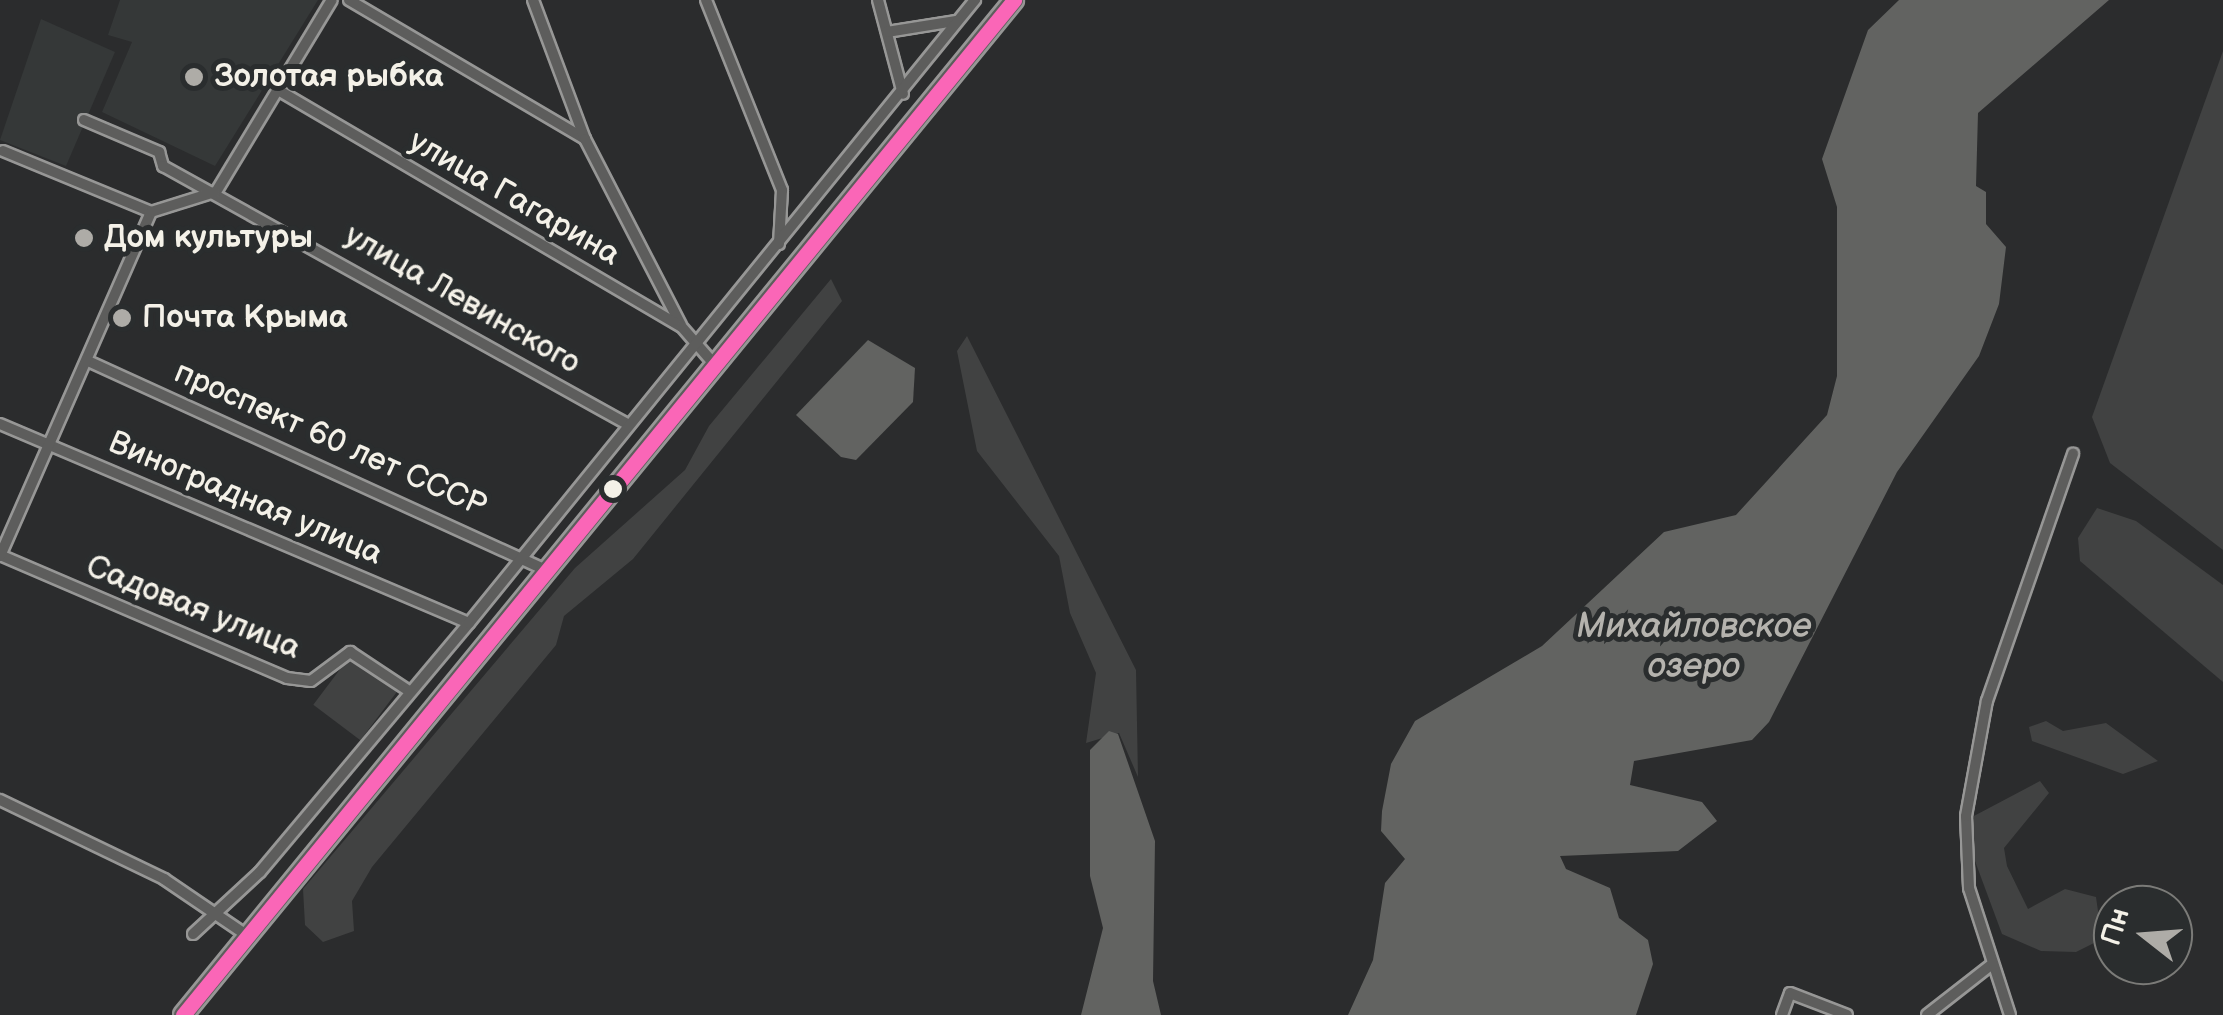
<!DOCTYPE html>
<html>
<head>
<meta charset="utf-8">
<style>
  body { margin:0 }
  #map { position:relative; width:2223px; height:1015px; overflow:hidden; background:#2b2c2d; font-family:"Balsamiq Sans",sans-serif }
  div>[style] { position:absolute }
  .built>* { inset:0; background:#353838 }
  .green>* { inset:0; background:#414242; transform-origin:0 0 }
  .water>* { inset:0; background:#626361 }
  .roads { filter:drop-shadow(2px 0 #979796) drop-shadow(-2px 0 #979796) drop-shadow(0 2px #979796) drop-shadow(0 -2px #979796) }
  .street>* { height:10px; margin:-5px; padding:0 5px; transform-origin:5px; border-radius:5px; background:#5d5d5c }
  .primary>* { height:18px; margin:-9px; padding:0 9px; transform-origin:9px; border-radius:9px; background:#5d5d5c }
  .bus-1>* { height:15px; margin:-7.5px; padding:0 7.5px; transform-origin:7.5px; border-radius:7.5px; background:#fa66b7 }
  .dots>* { width:28px; height:28px; translate:-50% -50%; box-sizing:border-box; border:5px solid #2a2d2e; border-radius:50% }
  span { translate:-50% -50%; white-space:nowrap; text-align:center; line-height:1.15; -webkit-text-stroke:10px #2a2d2e; paint-order:stroke }
  .poi-label { font-size:32px; color:#f4f1e8; font-weight:700 }
  .left { translate:0 -50%; text-align:left }
  .street-label { font-size:32px; color:#f4f1e8 }
  .water-label { font-size:35px; color:#b5b3ae; font-style:italic }
  .north { position:absolute; left:2093px; top:885px; width:100px; height:100px; box-sizing:border-box; background:#2a2d2e; border:2px solid #7b7b78; border-radius:50%; rotate:287deg; font-size:28px; font-weight:700; line-height:40px; text-align:center; color:#f4f1e8 }
  .north::after { content:''; display:block; margin:auto; width:35px; height:45px; background:#aeaca7; clip-path:polygon(50% 0,100% 100%,50% 72%,0 100%) }
</style>
</head>
<body>
<div id="map">
  <div class="built">
    <div style="clip-path:polygon(120px 0,318px 0,215px 166px,102px 112px,132px 42px,108px 35px)"></div>
    <div style="clip-path:polygon(41px 19px,115px 52px,66px 166px,0 140px)"></div>
  </div>
  <div class="green">
    <div style="clip-path:polygon(2223px 51px,2223px 550px,2110px 463px,2092px 417px)"></div>
    <div style="clip-path:polygon(831px 279px,842px 301px,633px 559px,564px 616px,556px 645px,372px 867px,352px 901px,354px 931px,323px 942px,305px 925px,303px 889px,575px 568px,685px 470px,709px 426px)"></div>
    <div style="clip-path:polygon(967px 336px,1136px 670px,1138px 777px,1119px 733px,1086px 743px,1096px 673px,1070px 613px,1059px 556px,977px 451px,957px 351px)"></div>
    <div style="clip-path:polygon(2097px 508px,2136px 521px,2223px 585px,2223px 682px,2080px 561px,2078px 538px)"></div>
    <div style="left:350px;top:656px;width:59px;height:61px;rotate:37deg"></div>
    <div style="clip-path:polygon(2046px 721px,2063px 731px,2106px 723px,2158px 761px,2123px 774px,2032px 741px,2029px 727px)"></div>
    <div style="clip-path:polygon(2040px 781px,2049px 793px,2004px 848px,2007px 866px,2028px 909px,2065px 889px,2096px 897px,2102px 939px,2076px 952px,2041px 951px,2002px 934px,1972px 853px,1972px 817px)"></div>
  </div>
  <div class="water">
    <div style="clip-path:polygon(1899px 0,2109px 0,1978px 113px,1976px 186px,1986px 192px,1986px 224px,2006px 247px,1999px 304px,1979px 356px,1897px 472px,1769px 722px,1752px 740px,1634px 761px,1630px 785px,1702px 802px,1717px 821px,1678px 851px,1560px 856px,1566px 869px,1610px 888px,1619px 918px,1648px 940px,1653px 964px,1636px 1015px,1348px 1015px,1373px 960px,1385px 883px,1405px 859px,1381px 831px,1382px 811px,1391px 764px,1415px 721px,1542px 646px,1664px 532px,1736px 515px,1827px 415px,1837px 376px,1837px 207px,1822px 159px,1868px 30px)"></div>
    <div style="clip-path:polygon(868px 340px,915px 368px,913px 402px,856px 460px,841px 457px,796px 415px)"></div>
    <div style="clip-path:polygon(1109px 731px,1118px 734px,1155px 841px,1153px 981px,1161px 1015px,1081px 1015px,1103px 928px,1090px 876px,1090px 750px)"></div>
  </div>
  <div class="roads">
    <div class="street">
      <div style="left:349px;top:0;width:274px;rotate:30.5deg"></div>
      <div style="left:533px;top:0;width:148px;rotate:69.5deg"></div>
      <div style="left:585px;top:139px;width:209px;rotate:62.7deg"></div>
      <div style="left:706px;top:0;width:205px;rotate:68.2deg"></div>
      <div style="left:782px;top:190px;width:54px;rotate:93.2deg"></div>
      <div style="left:878px;top:0;width:97px;rotate:75.1deg"></div>
      <div style="left:887px;top:32px;width:70px;rotate:-9.1deg"></div>
      <div style="left:278px;top:90px;width:467px;rotate:30.4deg"></div>
      <div style="left:681px;top:326px;width:52px;rotate:48.9deg"></div>
      <div style="left:84px;top:120px;width:82px;rotate:23.1deg"></div>
      <div style="left:159px;top:152px;width:15px;rotate:74deg"></div>
      <div style="left:163px;top:166px;width:533px;rotate:29.07deg"></div>
      <div style="left:3px;top:151px;width:160px;rotate:22.4deg"></div>
      <div style="left:216px;top:192px;width:224px;rotate:-58.9deg"></div>
      <div style="left:88px;top:361px;width:506px;rotate:24.54deg"></div>
      <div style="left:0;top:424px;width:509px;rotate:22.99deg"></div>
      <div style="left:0;top:555px;width:312px;rotate:23.2deg"></div>
      <div style="left:287px;top:678px;width:24px;rotate:7deg"></div>
      <div style="left:311px;top:681px;width:49px;rotate:-36.6deg"></div>
      <div style="left:350px;top:652px;width:71px;rotate:33.5deg"></div>
      <div style="left:0;top:556px;width:376px;rotate:-66.3deg"></div>
      <div style="left:151px;top:212px;width:67px;rotate:-17.4deg"></div>
      <div style="left:0;top:800px;width:182px;rotate:25.7deg"></div>
      <div style="left:164px;top:879px;width:102px;rotate:34.2deg"></div>
      <div style="left:193px;top:934px;width:91px;rotate:-42.8deg"></div>
      <div style="left:260px;top:872px;width:325px;rotate:-50deg"></div>
      <div style="left:469px;top:623px;width:803px;rotate:-50.92deg"></div>
      <div style="left:1782px;top:1015px;width:23px;rotate:-70deg"></div>
      <div style="left:1790px;top:993px;width:61px;rotate:21.1deg"></div>
      <div style="left:1927px;top:1015px;width:81px;rotate:-38deg"></div>
      <div style="left:2010px;top:1015px;width:133px;rotate:-107.9deg"></div>
      <div style="left:1969px;top:888px;width:72px;rotate:-92.4deg"></div>
      <div style="left:1966px;top:816px;width:117px;rotate:-79.7deg"></div>
      <div style="left:1987px;top:701px;width:262px;rotate:-70.8deg"></div>
    </div>
    <div class="primary">
      <div style="left:183px;top:1015px;width:1312px;rotate:-50.69deg"></div>
    </div>
  </div>
  <div class="bus-1">
    <div style="left:183px;top:1015px;width:1312px;rotate:-50.69deg"></div>
  </div>
  <div class="dots">
    <div style="left:194px;top:77px;background:#aeaca7"></div>
    <div style="left:84px;top:238px;background:#aeaca7"></div>
    <div style="left:122px;top:318px;background:#aeaca7"></div>
    <div style="left:613px;top:489px;background:#f4f1e8"></div>
  </div>
  <div class="poi-label">
    <span class="left" style="left:214px;top:77px">Золотая рыбка</span>
    <span class="left" style="left:104px;top:238px">Дом культуры</span>
    <span class="left" style="left:142px;top:318px">Почта Крыма</span>
  </div>
  <div class="street-label">
    <span style="left:514px;top:199px;rotate:30deg">улица Гагарина</span>
    <span style="left:462px;top:300px;rotate:30deg">улица Левинского</span>
    <span style="left:330px;top:440px;rotate:24deg">проспект 60 лет СССР</span>
    <span style="left:245px;top:499px;rotate:23deg">Виноградная улица</span>
    <span style="left:193px;top:608px;rotate:22deg">Садовая улица</span>
  </div>
  <div class="water-label">
    <span style="left:1694px;top:647px">Михайловское<br>озеро</span>
  </div>
  <div class="north">Пн</div>
</div>
</body>
</html>
